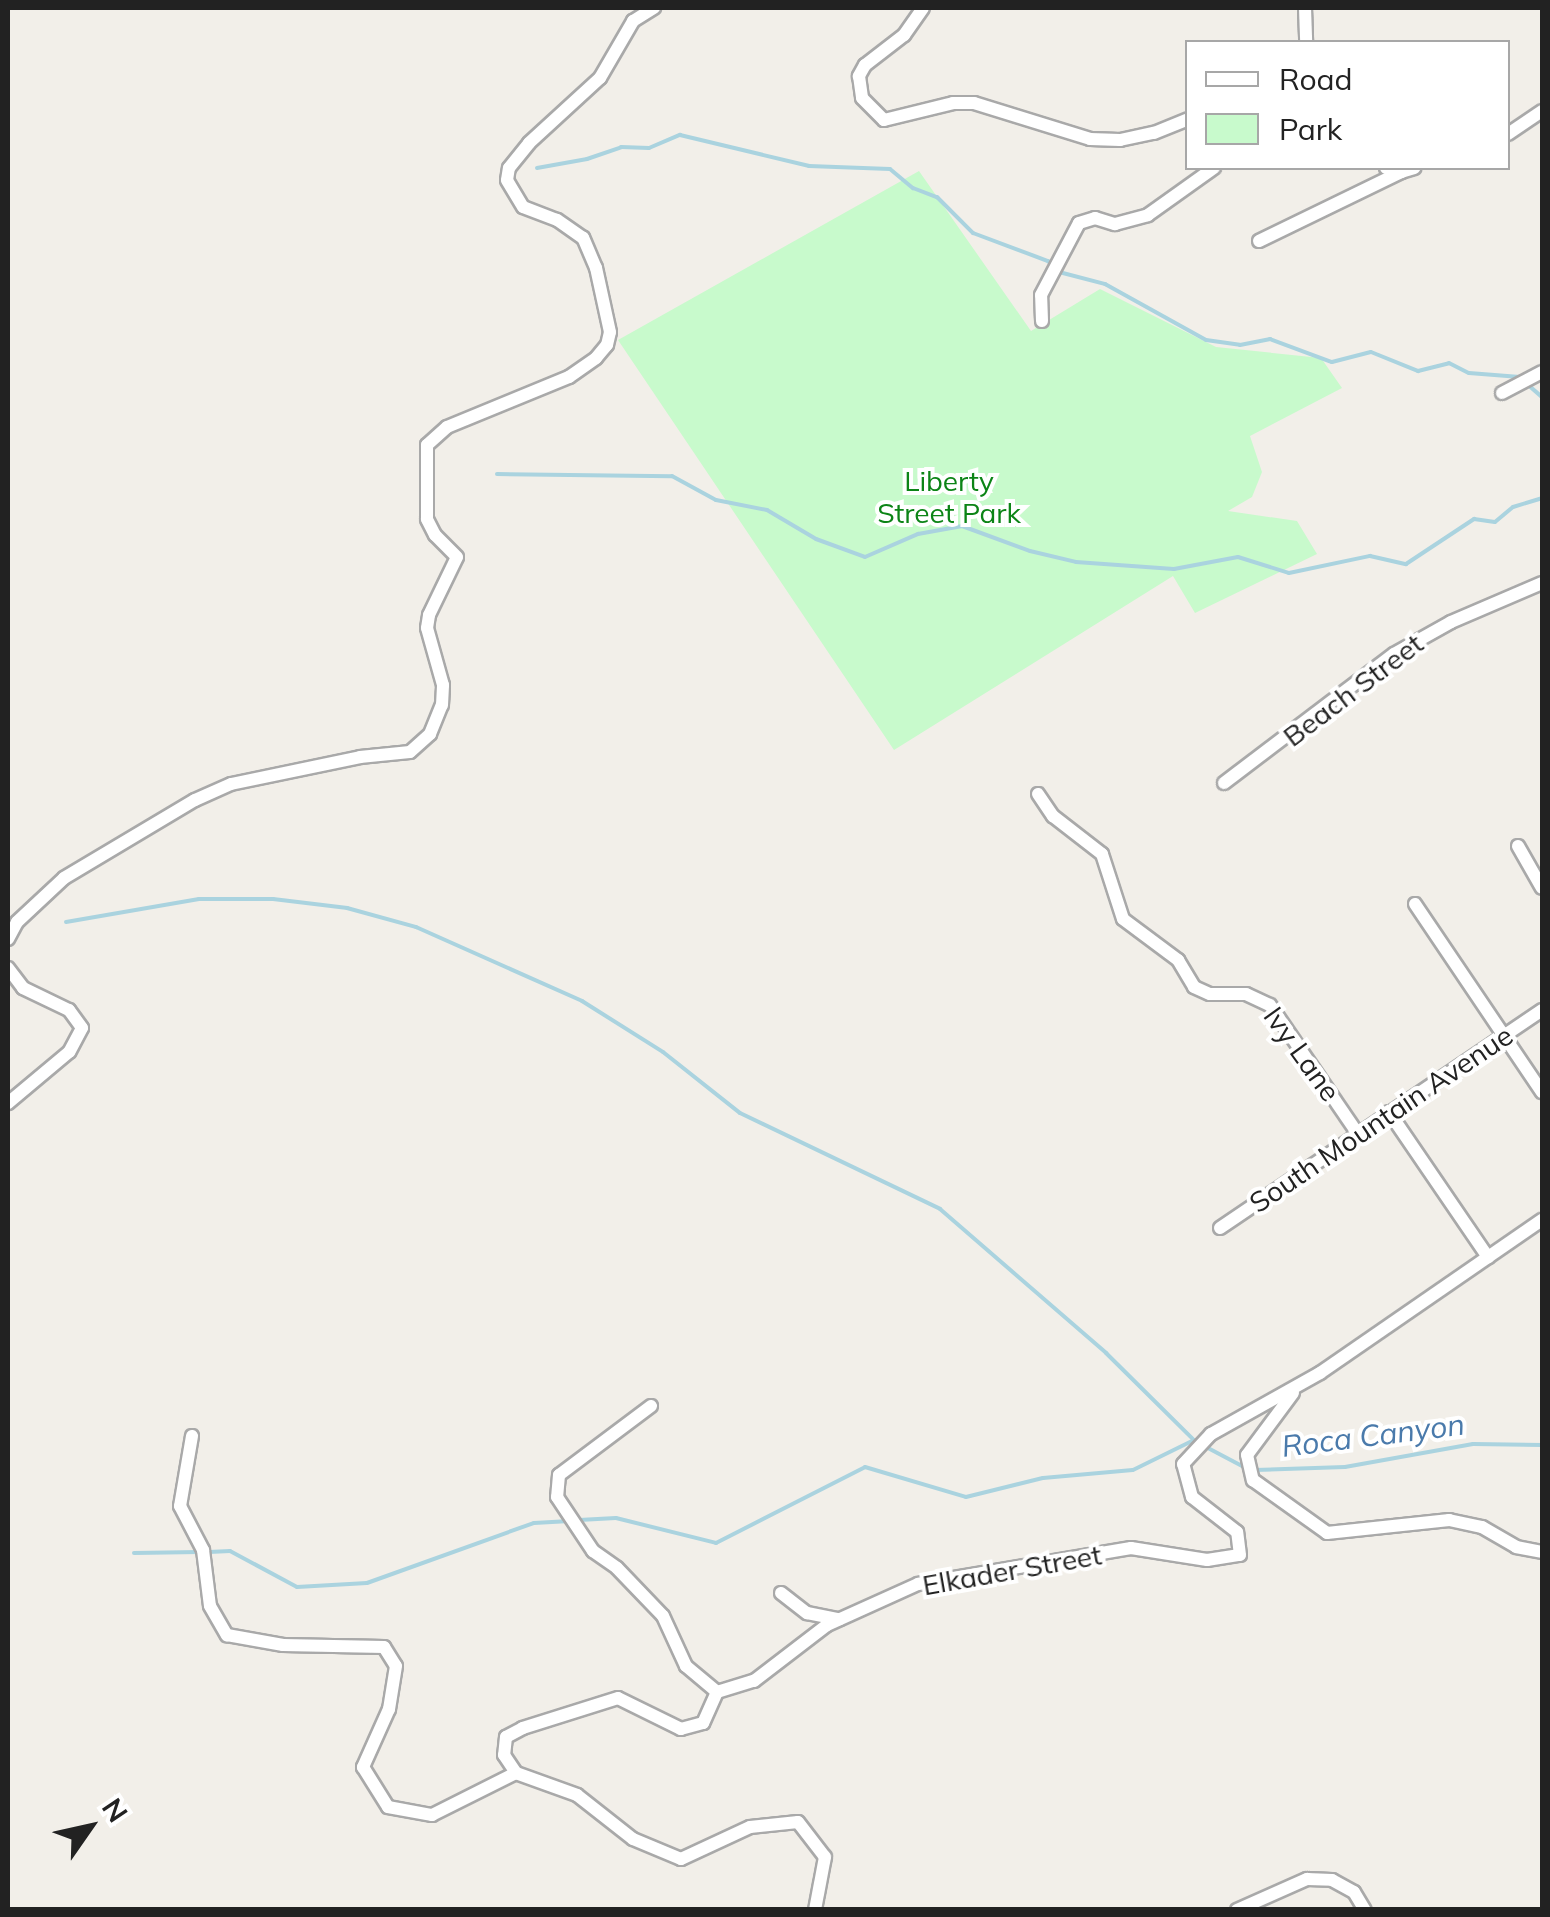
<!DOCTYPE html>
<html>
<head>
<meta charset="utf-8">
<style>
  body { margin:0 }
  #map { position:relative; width:1550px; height:1917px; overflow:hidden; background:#f2efe9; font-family:Mulish,sans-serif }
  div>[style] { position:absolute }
  .park>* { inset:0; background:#c8facc }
  .stream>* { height:4px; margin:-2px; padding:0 2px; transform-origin:2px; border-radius:2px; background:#aad3df }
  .roads { filter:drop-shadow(2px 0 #a9a9a9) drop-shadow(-2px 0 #a9a9a9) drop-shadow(0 2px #a9a9a9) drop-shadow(0 -2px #a9a9a9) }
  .minor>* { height:12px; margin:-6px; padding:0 6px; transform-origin:6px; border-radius:6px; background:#fff }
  span { translate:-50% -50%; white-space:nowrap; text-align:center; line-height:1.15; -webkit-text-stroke:8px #fff; paint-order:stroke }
  .park-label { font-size:28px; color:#0c8416 }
  .street-label { font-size:28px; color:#222 }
  .water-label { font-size:30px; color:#4a7aab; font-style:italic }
  .frame { position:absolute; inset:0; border:10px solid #222; pointer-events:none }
  .legend { position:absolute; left:1185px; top:40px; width:325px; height:130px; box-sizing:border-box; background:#fff; border:2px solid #a7a7a7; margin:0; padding:12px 18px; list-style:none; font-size:30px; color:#222 }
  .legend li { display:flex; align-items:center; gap:20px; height:50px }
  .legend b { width:50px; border:2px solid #a7a7a7 }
  .north { position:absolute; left:40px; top:1777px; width:100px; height:100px; -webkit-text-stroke:8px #fff; paint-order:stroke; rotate:56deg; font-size:28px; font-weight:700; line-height:40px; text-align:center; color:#222 }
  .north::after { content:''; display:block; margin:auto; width:35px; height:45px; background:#222; clip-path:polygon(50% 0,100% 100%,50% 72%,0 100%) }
</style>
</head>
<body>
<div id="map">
  <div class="park">
    <div style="clip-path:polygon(919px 171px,1031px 331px,1100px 289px,1216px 347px,1321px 358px,1342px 388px,1250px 436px,1262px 472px,1252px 497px,1228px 511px,1297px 521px,1317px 554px,1195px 613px,1173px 576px,894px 750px,618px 340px)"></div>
  </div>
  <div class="stream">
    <div style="left:537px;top:168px;width:51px;rotate:-10.2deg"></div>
    <div style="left:587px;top:159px;width:36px;rotate:-19deg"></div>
    <div style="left:621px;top:147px;width:28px;rotate:2deg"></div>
    <div style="left:649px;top:148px;width:34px;rotate:-23deg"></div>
    <div style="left:680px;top:135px;width:133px;rotate:13.5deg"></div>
    <div style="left:809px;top:166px;width:81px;rotate:2.1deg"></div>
    <div style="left:890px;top:169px;width:30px;rotate:40deg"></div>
    <div style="left:913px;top:188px;width:26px;rotate:21deg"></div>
    <div style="left:937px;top:197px;width:51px;rotate:45deg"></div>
    <div style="left:973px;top:233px;width:80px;rotate:20.5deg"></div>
    <div style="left:1048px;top:261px;width:16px;rotate:45deg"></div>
    <div style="left:1059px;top:272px;width:48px;rotate:14.6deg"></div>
    <div style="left:1105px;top:284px;width:115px;rotate:29deg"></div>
    <div style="left:1206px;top:340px;width:34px;rotate:8deg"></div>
    <div style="left:1240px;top:345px;width:31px;rotate:-11deg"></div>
    <div style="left:1270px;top:339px;width:66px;rotate:20.4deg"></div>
    <div style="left:1332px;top:362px;width:40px;rotate:-14.4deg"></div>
    <div style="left:1371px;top:352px;width:51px;rotate:22deg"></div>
    <div style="left:1418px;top:371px;width:32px;rotate:-14deg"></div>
    <div style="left:1449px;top:363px;width:22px;rotate:27deg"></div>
    <div style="left:1469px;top:373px;width:51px;rotate:4.5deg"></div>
    <div style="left:1527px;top:384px;width:20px;rotate:41deg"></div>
    <div style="left:497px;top:474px;width:175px;rotate:0.7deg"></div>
    <div style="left:672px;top:476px;width:50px;rotate:28.6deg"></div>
    <div style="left:716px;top:500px;width:52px;rotate:11.1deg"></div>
    <div style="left:767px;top:510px;width:57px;rotate:30.6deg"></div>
    <div style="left:816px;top:539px;width:52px;rotate:20.2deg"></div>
    <div style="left:865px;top:557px;width:58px;rotate:-23.5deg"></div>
    <div style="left:918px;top:534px;width:45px;rotate:-10.3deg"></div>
    <div style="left:962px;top:526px;width:72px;rotate:20.2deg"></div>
    <div style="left:1030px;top:551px;width:47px;rotate:13.4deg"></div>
    <div style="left:1076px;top:562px;width:98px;rotate:4.1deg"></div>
    <div style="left:1174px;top:569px;width:65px;rotate:-10.6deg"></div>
    <div style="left:1238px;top:557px;width:53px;rotate:17.4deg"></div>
    <div style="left:1289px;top:573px;width:83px;rotate:-11.9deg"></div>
    <div style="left:1370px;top:556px;width:37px;rotate:13deg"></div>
    <div style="left:1406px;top:564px;width:82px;rotate:-33.5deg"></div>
    <div style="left:1474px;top:519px;width:21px;rotate:8deg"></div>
    <div style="left:1495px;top:522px;width:23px;rotate:-40deg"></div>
    <div style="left:1513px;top:507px;width:30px;rotate:-17deg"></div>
    <div style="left:66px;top:922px;width:135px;rotate:-9.8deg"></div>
    <div style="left:199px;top:899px;width:74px"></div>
    <div style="left:273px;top:899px;width:75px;rotate:6.9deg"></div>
    <div style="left:347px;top:908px;width:72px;rotate:15.4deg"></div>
    <div style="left:416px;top:927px;width:182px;rotate:24deg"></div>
    <div style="left:582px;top:1001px;width:96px;rotate:32.2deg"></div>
    <div style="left:663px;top:1052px;width:98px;rotate:38.4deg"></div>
    <div style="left:740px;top:1113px;width:222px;rotate:25.6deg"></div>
    <div style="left:940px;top:1209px;width:220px;rotate:40.9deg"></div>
    <div style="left:1106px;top:1353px;width:122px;rotate:44.7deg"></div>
    <div style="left:1206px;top:1447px;width:45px;rotate:27.7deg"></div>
    <div style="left:1255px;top:1470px;width:90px;rotate:-1.9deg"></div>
    <div style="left:1345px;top:1467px;width:130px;rotate:-10.2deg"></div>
    <div style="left:1473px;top:1444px;width:69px;rotate:0.8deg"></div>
    <div style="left:579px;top:1520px;width:37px;rotate:-3deg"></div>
    <div style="left:616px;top:1518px;width:103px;rotate:14deg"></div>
    <div style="left:716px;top:1543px;width:167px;rotate:-27deg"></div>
    <div style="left:865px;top:1467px;width:105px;rotate:16.5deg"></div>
    <div style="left:966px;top:1497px;width:79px;rotate:-13.9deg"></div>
    <div style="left:1043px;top:1478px;width:90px;rotate:-5.1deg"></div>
    <div style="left:1133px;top:1470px;width:68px;rotate:-26.2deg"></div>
    <div style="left:1194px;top:1440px;width:4px;rotate:27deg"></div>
    <div style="left:209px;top:1552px;width:21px;rotate:-3deg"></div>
    <div style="left:230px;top:1551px;width:76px;rotate:28.2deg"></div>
    <div style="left:297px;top:1587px;width:70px;rotate:-3.3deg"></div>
    <div style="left:367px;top:1583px;width:177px;rotate:-19.8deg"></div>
    <div style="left:534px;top:1523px;width:36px;rotate:-3deg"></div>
    <div style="left:134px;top:1553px;width:65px;rotate:-0.9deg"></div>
  </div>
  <div class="roads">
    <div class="minor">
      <div style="left:923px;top:8px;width:33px;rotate:125deg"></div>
      <div style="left:904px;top:35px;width:49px;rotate:142.4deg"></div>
      <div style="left:865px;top:65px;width:13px;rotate:119deg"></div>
      <div style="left:859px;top:76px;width:22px;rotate:82deg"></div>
      <div style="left:862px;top:98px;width:31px;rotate:45deg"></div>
      <div style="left:884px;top:120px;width:71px;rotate:-13.8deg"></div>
      <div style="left:953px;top:103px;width:21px"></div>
      <div style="left:974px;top:103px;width:121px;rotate:17.2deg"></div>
      <div style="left:1090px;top:139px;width:30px;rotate:2deg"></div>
      <div style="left:1120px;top:140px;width:35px;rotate:-12deg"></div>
      <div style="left:1154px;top:133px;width:37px;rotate:-22deg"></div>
      <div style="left:1305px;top:8px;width:34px;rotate:88deg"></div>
      <div style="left:1508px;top:134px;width:41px;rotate:-34.1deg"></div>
      <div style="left:1386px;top:168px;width:16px;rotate:15deg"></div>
      <div style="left:1401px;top:172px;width:14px;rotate:-17deg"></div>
      <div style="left:1259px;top:241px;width:158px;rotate:-25.9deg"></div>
      <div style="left:1042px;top:321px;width:26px;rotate:-92deg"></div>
      <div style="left:1041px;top:295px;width:81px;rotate:-62.2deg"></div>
      <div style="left:1079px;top:223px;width:17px;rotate:-17deg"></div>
      <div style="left:1095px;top:218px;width:21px;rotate:17deg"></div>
      <div style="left:1115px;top:224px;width:34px;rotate:-15deg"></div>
      <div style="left:1148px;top:215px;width:81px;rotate:-35.5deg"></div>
      <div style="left:1502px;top:393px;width:45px;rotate:-27.7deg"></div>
      <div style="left:1224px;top:783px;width:213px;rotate:-37.2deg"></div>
      <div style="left:1394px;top:654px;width:65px;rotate:-29.3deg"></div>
      <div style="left:1451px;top:622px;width:99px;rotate:-23.2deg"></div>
      <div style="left:1038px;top:794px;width:27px;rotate:56deg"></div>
      <div style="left:1053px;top:816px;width:62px;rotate:37.8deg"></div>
      <div style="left:1102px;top:854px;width:68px;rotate:72.1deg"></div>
      <div style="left:1123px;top:919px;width:69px;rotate:36.7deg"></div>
      <div style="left:1178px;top:960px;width:31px;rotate:59deg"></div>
      <div style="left:1194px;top:987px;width:17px;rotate:24deg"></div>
      <div style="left:1210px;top:994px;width:36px"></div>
      <div style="left:1246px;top:994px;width:26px;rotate:25deg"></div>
      <div style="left:1270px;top:1005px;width:156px;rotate:55.7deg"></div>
      <div style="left:1518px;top:846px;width:48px;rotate:60.3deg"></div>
      <div style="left:1415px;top:904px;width:227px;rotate:56deg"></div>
      <div style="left:8px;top:939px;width:19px;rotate:-62deg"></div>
      <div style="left:17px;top:922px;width:64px;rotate:-43.1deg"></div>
      <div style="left:64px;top:878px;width:152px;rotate:-30.8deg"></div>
      <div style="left:195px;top:800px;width:39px;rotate:-24deg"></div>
      <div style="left:231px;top:784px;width:132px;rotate:-11.8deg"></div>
      <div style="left:360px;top:757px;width:50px;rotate:-5.7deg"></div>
      <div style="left:410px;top:752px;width:27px;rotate:-42deg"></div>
      <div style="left:430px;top:734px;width:31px;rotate:-68deg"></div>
      <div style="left:442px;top:705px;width:20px;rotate:-87deg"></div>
      <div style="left:443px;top:685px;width:59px;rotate:-105.7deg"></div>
      <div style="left:427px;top:628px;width:13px;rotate:-81deg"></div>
      <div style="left:429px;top:615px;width:64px;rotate:-64.2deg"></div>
      <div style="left:457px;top:557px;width:31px;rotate:-135deg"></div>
      <div style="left:435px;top:535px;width:18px;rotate:-117deg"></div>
      <div style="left:427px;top:519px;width:74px;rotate:-90deg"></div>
      <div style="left:427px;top:445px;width:27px;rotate:-42deg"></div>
      <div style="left:447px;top:427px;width:132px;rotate:-22.3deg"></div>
      <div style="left:569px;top:377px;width:33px;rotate:-35deg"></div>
      <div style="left:596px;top:358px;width:17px;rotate:-50deg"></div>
      <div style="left:607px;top:345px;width:13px;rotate:-77deg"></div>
      <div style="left:610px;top:332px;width:66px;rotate:-102.3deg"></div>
      <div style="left:596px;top:268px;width:33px;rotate:-113deg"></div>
      <div style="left:583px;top:238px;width:32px;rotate:-145deg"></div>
      <div style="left:557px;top:220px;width:36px;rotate:-159deg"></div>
      <div style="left:523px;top:207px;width:31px;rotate:-121deg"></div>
      <div style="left:507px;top:180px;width:12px;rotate:-81deg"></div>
      <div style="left:509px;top:168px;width:32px;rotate:-51deg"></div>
      <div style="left:529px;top:143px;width:96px;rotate:-42.5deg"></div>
      <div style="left:600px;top:78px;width:66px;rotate:-59.9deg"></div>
      <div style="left:633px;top:21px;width:25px;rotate:-32deg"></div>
      <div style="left:8px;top:968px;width:25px;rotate:53deg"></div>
      <div style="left:23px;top:988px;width:51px;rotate:25.6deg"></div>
      <div style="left:69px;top:1010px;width:22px;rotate:54deg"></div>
      <div style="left:82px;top:1028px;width:27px;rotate:118deg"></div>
      <div style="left:69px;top:1052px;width:80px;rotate:140.1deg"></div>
      <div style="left:1389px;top:1112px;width:176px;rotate:55.7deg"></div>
      <div style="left:1220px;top:1228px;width:389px;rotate:-34.1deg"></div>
      <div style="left:1293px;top:1393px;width:77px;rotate:126.6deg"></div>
      <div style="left:1247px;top:1455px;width:26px;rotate:77deg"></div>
      <div style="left:1253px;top:1480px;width:91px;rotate:35.6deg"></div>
      <div style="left:1327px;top:1533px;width:123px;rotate:-6.1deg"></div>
      <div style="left:1449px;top:1520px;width:34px;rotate:12deg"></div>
      <div style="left:1482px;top:1527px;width:39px;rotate:30deg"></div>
      <div style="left:1516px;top:1547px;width:26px;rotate:11deg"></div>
      <div style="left:651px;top:1406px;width:115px;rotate:143.1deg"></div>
      <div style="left:559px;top:1475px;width:22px;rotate:95deg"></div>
      <div style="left:557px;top:1497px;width:65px;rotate:56.3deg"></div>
      <div style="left:593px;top:1551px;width:29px;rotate:35deg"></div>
      <div style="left:617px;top:1568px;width:66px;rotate:46.2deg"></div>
      <div style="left:663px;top:1616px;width:55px;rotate:65.3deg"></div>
      <div style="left:686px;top:1666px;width:40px;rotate:40deg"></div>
      <div style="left:192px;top:1436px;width:71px;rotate:99.7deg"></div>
      <div style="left:180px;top:1506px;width:50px;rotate:62.4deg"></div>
      <div style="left:203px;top:1550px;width:56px;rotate:82.9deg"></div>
      <div style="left:210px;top:1606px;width:34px;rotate:60deg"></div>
      <div style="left:227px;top:1635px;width:57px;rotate:10.1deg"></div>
      <div style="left:283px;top:1645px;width:101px;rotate:1.1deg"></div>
      <div style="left:384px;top:1647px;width:22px;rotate:58deg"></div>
      <div style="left:396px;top:1666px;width:44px;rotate:99.2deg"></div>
      <div style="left:389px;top:1709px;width:64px;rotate:114.1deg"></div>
      <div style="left:363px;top:1767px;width:47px;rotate:58deg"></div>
      <div style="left:388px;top:1807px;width:45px;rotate:10.3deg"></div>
      <div style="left:432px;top:1815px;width:94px;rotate:-26.6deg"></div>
      <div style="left:781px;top:1593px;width:33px;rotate:38deg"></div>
      <div style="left:807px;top:1613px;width:33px;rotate:11deg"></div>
      <div style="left:717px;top:1692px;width:39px;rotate:-17deg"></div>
      <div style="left:754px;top:1681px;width:92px;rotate:-37.5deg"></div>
      <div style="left:827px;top:1625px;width:100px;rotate:-24.3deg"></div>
      <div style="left:918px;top:1584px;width:216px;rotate:-9.6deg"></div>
      <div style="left:1131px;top:1548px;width:77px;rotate:9deg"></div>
      <div style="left:1207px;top:1560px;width:33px;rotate:-9deg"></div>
      <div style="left:1240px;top:1555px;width:23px;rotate:-97deg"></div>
      <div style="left:1237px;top:1532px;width:57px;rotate:-142.1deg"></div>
      <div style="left:1192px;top:1497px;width:34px;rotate:-105deg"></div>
      <div style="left:1183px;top:1464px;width:41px;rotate:-47deg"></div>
      <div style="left:1211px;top:1434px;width:125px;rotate:-29.2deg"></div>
      <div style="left:1320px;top:1373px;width:270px;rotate:-34.6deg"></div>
      <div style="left:717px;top:1692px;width:34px;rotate:114deg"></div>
      <div style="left:703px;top:1723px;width:23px;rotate:165deg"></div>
      <div style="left:681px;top:1729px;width:70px;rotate:-153.8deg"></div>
      <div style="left:618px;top:1698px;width:100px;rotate:162.5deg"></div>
      <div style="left:523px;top:1728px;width:19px;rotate:152deg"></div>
      <div style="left:506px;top:1737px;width:18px;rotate:96deg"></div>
      <div style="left:504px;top:1755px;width:22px;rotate:56deg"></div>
      <div style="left:516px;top:1773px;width:65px;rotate:19.8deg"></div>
      <div style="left:577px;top:1795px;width:71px;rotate:38.2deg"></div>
      <div style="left:633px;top:1839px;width:52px;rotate:22.6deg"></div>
      <div style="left:681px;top:1859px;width:76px;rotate:-24.9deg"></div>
      <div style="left:750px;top:1827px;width:48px;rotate:-5.9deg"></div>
      <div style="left:798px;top:1822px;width:44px;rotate:52.4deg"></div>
      <div style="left:825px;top:1857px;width:54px;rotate:100.7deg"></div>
      <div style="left:1237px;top:1910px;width:77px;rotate:-23.9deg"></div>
      <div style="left:1307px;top:1879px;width:25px;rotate:2deg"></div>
      <div style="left:1332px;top:1880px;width:25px;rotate:29deg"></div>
      <div style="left:1354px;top:1892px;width:21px;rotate:59deg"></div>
    </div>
  </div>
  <div class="park-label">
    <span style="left:949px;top:497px">Liberty<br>Street Park</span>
  </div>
  <div class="street-label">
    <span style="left:1353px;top:690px;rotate:-37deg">Beach Street</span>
    <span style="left:1302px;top:1054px;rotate:54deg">Ivy Lane</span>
    <span style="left:1381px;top:1119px;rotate:-34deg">South Mountain Avenue</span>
    <span style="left:1012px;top:1570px;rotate:-10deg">Elkader Street</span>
  </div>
  <div class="water-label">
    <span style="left:1373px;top:1435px;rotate:-7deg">Roca Canyon</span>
  </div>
  <div class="frame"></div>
  <ul class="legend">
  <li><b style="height:12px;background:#fff"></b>Road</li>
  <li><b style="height:28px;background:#c8facc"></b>Park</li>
  </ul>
  <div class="north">N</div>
</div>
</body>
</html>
